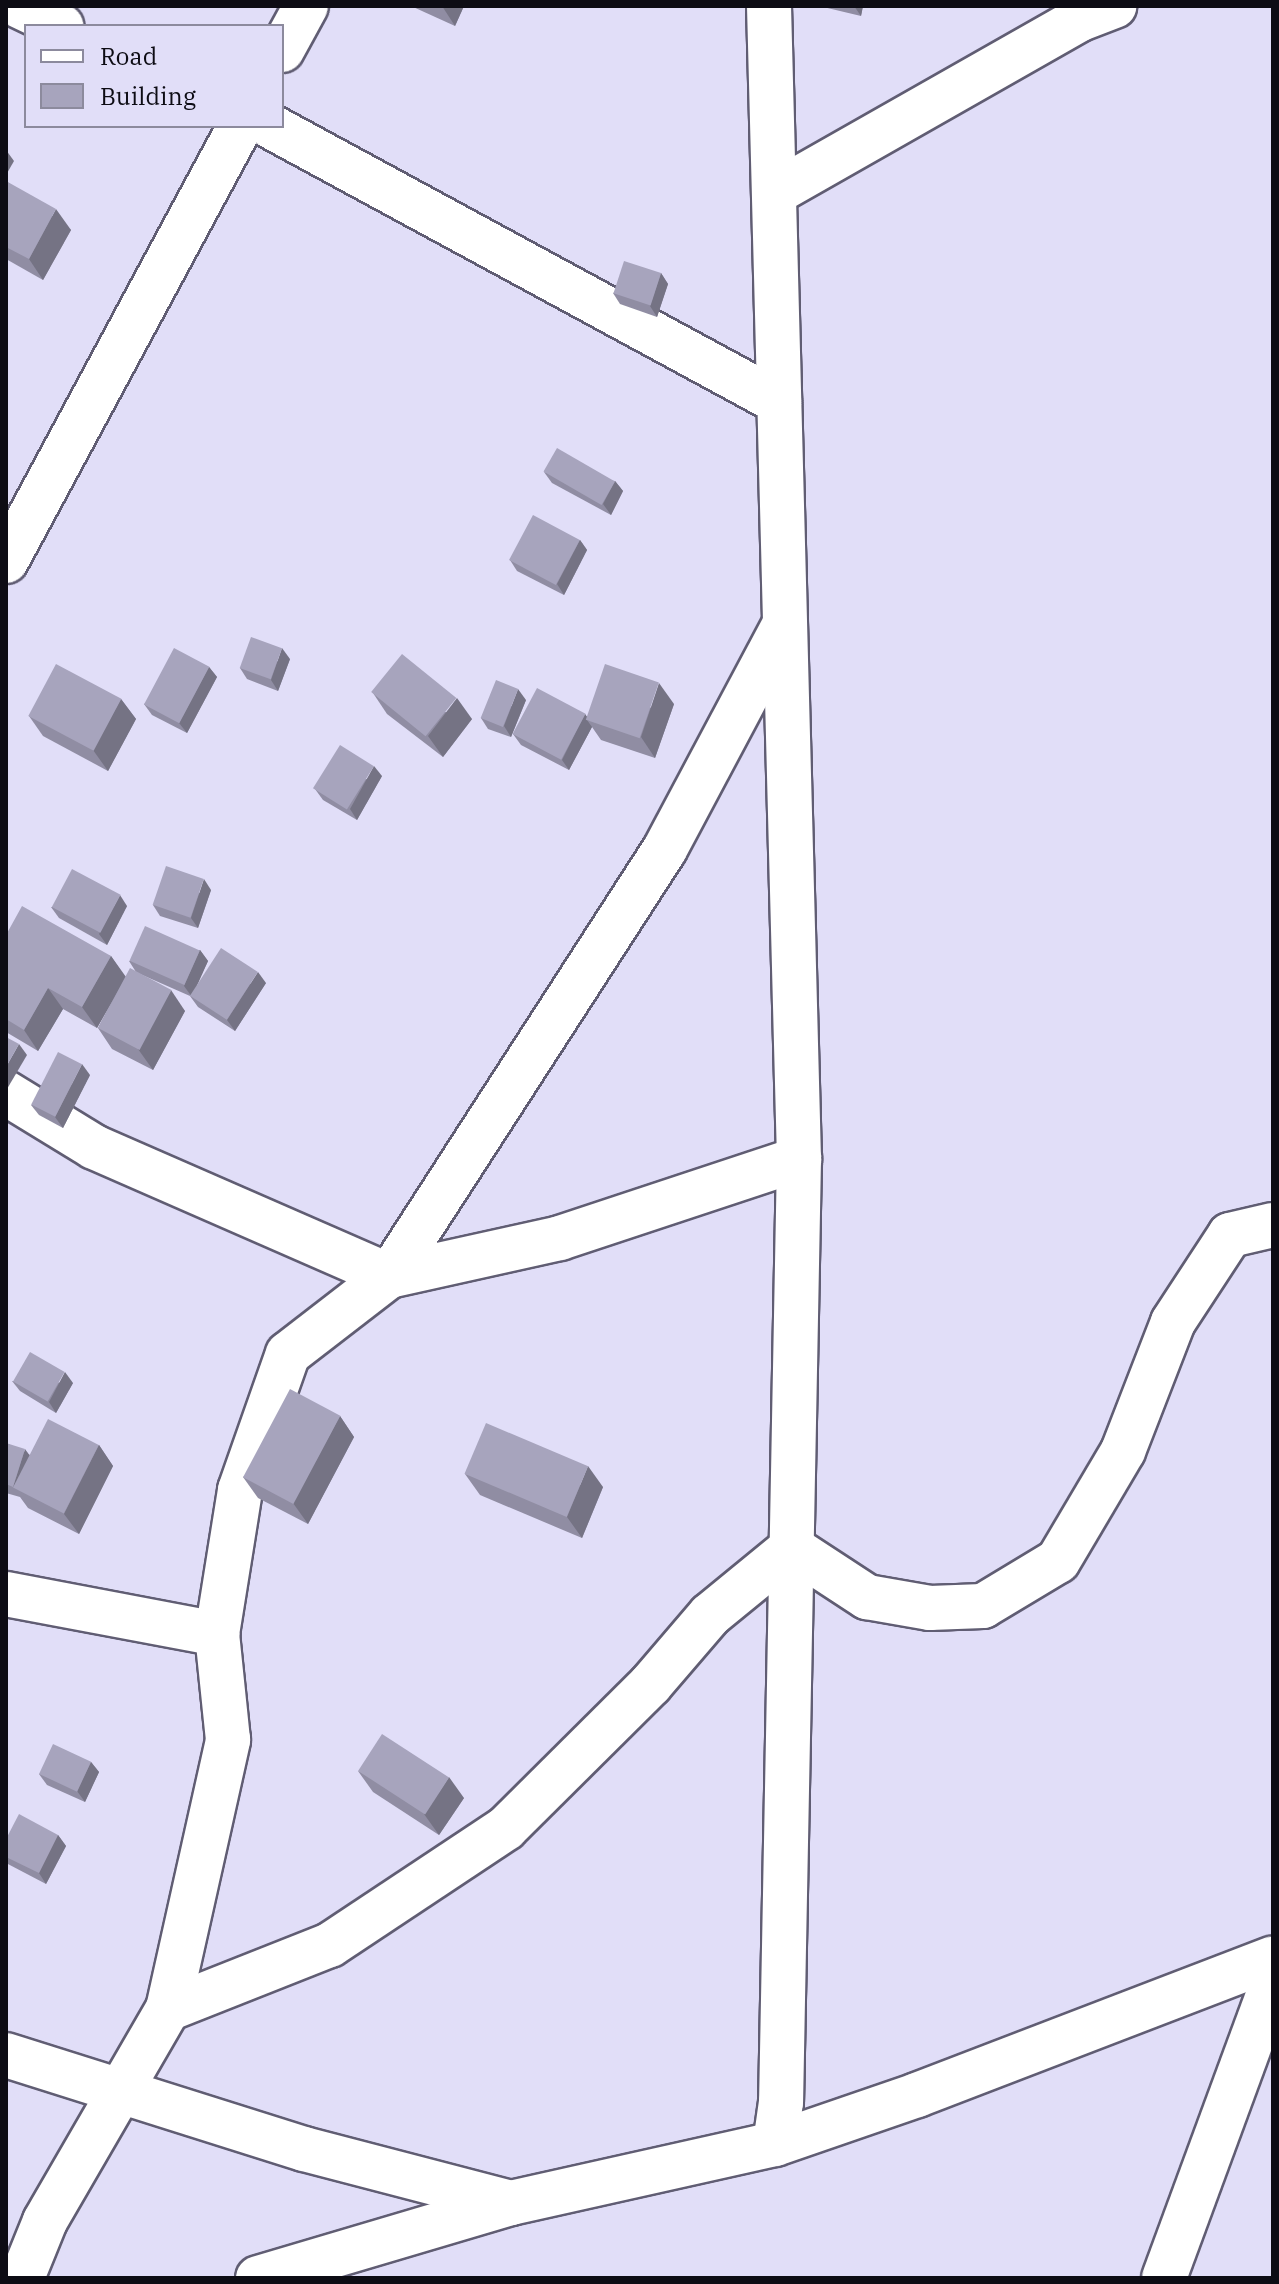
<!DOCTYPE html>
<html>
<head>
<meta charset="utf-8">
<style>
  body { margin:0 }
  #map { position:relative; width:1279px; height:2284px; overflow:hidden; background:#e1def8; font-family:"IBM Plex Serif",serif }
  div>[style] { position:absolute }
  .roads { filter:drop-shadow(2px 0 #605d73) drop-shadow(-2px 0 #605d73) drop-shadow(0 2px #605d73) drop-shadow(0 -2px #605d73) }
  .street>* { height:44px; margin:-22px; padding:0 22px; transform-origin:22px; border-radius:22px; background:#fff }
  .wall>* { inset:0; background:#908da3 }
  .shaded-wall>* { inset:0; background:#757384 }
  .building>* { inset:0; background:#a7a4bd; transform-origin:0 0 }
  span { translate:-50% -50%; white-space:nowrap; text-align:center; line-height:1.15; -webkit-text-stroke:6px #e1def8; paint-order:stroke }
  .frame { position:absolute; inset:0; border:8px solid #0d0c14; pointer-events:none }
  .legend { position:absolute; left:24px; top:24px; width:260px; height:104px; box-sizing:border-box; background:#e1def8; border:2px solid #8c8a9d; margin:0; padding:10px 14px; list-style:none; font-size:24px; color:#0d0c14 }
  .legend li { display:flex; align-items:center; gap:16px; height:40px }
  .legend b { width:40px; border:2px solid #8c8a9d }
</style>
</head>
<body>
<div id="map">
  <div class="roads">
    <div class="street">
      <div style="left:19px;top:6px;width:47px;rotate:25.5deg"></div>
      <div style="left:769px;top:6px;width:1153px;rotate:88.51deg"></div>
      <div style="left:799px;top:1159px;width:943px;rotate:91.09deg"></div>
      <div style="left:781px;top:2102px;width:42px;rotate:98.1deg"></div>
      <div style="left:775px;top:2144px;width:150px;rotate:-19deg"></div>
      <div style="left:917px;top:2095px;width:381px;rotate:-21deg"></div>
      <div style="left:282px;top:50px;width:50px;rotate:-61.4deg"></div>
      <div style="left:270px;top:126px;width:579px;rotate:28.47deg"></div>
      <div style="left:774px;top:193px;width:350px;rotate:-29.6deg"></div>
      <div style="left:1078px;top:20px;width:39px;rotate:-21deg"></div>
      <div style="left:6px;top:561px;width:494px;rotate:-61.7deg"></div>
      <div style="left:6px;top:1093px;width:103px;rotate:31.5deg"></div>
      <div style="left:94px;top:1147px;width:322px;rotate:23.6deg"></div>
      <div style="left:389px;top:1276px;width:508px;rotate:-57.12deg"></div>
      <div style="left:665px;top:849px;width:251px;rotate:-62deg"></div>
      <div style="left:6px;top:1594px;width:215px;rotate:10.7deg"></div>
      <div style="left:217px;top:1634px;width:146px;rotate:-80.9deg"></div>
      <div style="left:240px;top:1490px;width:144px;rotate:-70.6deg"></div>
      <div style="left:288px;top:1354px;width:128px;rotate:-37.7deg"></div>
      <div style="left:389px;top:1276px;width:175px;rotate:-12.5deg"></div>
      <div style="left:560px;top:1238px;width:252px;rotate:-18.3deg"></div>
      <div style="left:168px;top:2009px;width:174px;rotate:-21.6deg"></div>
      <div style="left:330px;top:1945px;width:211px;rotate:-33.6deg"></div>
      <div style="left:506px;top:1828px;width:203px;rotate:-44.8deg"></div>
      <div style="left:650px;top:1685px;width:92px;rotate:-49.4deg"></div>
      <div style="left:710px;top:1615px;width:106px;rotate:-39.3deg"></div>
      <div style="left:792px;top:1548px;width:90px;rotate:33.2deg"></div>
      <div style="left:867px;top:1597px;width:64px;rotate:9.9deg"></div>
      <div style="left:930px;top:1608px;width:53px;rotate:-2.2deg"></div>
      <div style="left:983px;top:1606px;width:87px;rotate:-31deg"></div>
      <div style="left:1058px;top:1561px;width:128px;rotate:-59.4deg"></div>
      <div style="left:1123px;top:1451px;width:138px;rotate:-68.8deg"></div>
      <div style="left:1173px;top:1322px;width:104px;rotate:-56.8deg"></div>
      <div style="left:1230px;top:1235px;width:44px;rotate:-13.1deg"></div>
      <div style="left:6px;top:2055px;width:312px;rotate:17.5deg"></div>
      <div style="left:304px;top:2149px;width:214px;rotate:14.6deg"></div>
      <div style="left:22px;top:2278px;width:61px;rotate:-68deg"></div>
      <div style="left:45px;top:2221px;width:245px;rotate:-59.9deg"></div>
      <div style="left:168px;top:2009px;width:276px;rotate:-77.4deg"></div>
      <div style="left:228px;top:1740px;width:107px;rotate:-95.9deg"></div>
      <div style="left:258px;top:2278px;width:264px;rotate:-16.5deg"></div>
      <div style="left:511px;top:2203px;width:271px;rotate:-12.6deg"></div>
      <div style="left:1164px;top:2278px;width:315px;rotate:-69.8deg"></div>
    </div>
  </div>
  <div class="wall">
    <div style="clip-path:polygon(411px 6px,464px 6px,455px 26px)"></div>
    <div style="clip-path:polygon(819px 6px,863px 6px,861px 16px)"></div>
    <div style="clip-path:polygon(6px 181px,71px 230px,43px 280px,6px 259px)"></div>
    <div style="clip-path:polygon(661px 273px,668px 284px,657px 317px,620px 304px,613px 293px)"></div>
    <div style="clip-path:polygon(544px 472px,615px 481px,623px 491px,611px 515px,552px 483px)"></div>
    <div style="clip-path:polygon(580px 540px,587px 550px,564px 595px,517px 571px,510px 560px)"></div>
    <div style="clip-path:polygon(290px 659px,278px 691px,247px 679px,240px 668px)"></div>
    <div style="clip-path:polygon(209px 667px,217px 677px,187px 733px,152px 715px,144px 704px)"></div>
    <div style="clip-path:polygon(373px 693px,472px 719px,443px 757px,387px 714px)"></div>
    <div style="clip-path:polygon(121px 699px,136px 719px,108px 771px,43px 736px,29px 716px)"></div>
    <div style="clip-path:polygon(526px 700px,511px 737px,488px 729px,481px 718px)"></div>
    <div style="clip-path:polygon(674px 704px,655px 758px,601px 740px,592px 727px,569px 770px,521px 745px,513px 734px,585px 714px,587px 717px)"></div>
    <div style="clip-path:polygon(382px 776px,357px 820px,323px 800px,315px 789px)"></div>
    <div style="clip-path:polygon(211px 890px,198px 928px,160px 916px,153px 905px)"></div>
    <div style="clip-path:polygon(127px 906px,107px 945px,59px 918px,51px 907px)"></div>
    <div style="clip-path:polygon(6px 935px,111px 956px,125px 977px,136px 972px,129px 961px,200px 950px,208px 961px,196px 986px,266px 983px,235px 1031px,198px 1007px,190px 996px,140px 974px,185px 1011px,153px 1070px,112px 1049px,98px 1028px,114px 998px,97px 1028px,63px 1009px,38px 1051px,6px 1032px)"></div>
    <div style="clip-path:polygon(90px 1075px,63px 1128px,39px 1115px,31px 1105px)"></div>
    <div style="clip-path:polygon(12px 1381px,73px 1383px,56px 1413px,20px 1391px)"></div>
    <div style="clip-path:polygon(340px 1416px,354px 1437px,308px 1524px,258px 1498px,243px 1477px)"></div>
    <div style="clip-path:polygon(6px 1443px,30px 1455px,99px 1445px,113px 1466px,79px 1534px,28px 1508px,20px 1497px,6px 1493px)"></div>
    <div style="clip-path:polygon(465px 1474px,603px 1487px,582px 1538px,480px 1495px)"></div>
    <div style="clip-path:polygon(91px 1762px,99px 1772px,85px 1802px,47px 1785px,39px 1774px)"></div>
    <div style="clip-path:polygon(358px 1771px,464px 1798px,439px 1835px,373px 1792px)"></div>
    <div style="clip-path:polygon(58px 1835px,66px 1846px,46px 1884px,6px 1863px,6px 1839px)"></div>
  </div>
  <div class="shaded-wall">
    <div style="clip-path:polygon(442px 6px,464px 6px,455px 26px)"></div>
    <div style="clip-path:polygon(854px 6px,863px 6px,861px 16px)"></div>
    <div style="clip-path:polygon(6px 150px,14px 161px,6px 175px)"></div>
    <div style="clip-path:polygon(56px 209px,71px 230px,43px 280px,29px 259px)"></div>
    <div style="clip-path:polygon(661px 273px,668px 284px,657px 317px,650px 306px)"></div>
    <div style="clip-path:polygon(615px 481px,623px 491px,611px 515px,603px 504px)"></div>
    <div style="clip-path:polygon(580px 540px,587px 550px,564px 595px,557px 584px)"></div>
    <div style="clip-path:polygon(282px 648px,290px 659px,278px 691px,271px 680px)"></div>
    <div style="clip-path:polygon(209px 667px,217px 677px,187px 733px,179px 723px)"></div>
    <div style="clip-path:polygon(659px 683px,674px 704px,655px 758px,641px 737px)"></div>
    <div style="clip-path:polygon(518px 689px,526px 700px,511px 737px,504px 726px)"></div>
    <div style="clip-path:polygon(457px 698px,472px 719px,443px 757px,428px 736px)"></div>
    <div style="clip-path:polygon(121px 699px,136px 719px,108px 771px,93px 750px)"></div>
    <div style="clip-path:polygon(585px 714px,590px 721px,587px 720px,592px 727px,569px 770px,562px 760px)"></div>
    <div style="clip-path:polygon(374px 766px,382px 776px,357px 820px,350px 809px)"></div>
    <div style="clip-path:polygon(204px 879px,211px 890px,198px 928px,191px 918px)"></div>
    <div style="clip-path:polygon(120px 895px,127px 906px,107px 945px,99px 934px)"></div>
    <div style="clip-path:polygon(200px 950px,208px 961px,192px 997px,184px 986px)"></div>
    <div style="clip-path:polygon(111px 956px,126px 977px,97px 1028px,82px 1007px)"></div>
    <div style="clip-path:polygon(258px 972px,266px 983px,235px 1031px,227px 1020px)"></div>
    <div style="clip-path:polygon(48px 988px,63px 1009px,38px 1051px,24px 1030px)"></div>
    <div style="clip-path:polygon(171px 990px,185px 1011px,153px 1070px,138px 1049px)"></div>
    <div style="clip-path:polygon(19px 1044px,27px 1055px,7px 1089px,6px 1088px,6px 1067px)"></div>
    <div style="clip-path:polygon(82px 1064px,90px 1075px,63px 1128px,55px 1117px)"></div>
    <div style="clip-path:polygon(65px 1372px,73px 1383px,56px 1413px,49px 1402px)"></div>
    <div style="clip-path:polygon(340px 1416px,354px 1437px,308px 1524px,293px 1503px)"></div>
    <div style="clip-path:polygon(99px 1445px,113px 1466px,79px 1534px,64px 1514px)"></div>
    <div style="clip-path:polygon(25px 1449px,33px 1460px,13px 1487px)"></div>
    <div style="clip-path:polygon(588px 1466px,603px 1487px,582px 1538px,567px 1517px)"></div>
    <div style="clip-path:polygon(91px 1762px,99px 1772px,85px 1802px,77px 1791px)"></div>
    <div style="clip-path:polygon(449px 1777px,464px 1798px,439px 1835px,424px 1814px)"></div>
    <div style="clip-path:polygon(58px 1835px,66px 1846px,46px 1884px,39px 1873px)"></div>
  </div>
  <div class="building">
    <div style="clip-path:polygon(6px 181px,56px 209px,29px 259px,6px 247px)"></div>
    <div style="left:624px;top:261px;width:39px;height:34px;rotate:18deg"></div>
    <div style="left:557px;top:448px;width:67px;height:27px;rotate:30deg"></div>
    <div style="left:533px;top:515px;width:53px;height:51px;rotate:28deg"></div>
    <div style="left:251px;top:637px;width:33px;height:33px;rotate:20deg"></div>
    <div style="left:174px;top:648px;width:40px;height:64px;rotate:28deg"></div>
    <div style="left:402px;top:654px;width:70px;height:49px;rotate:39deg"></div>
    <div style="left:56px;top:664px;width:74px;height:59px;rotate:28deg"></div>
    <div style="left:605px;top:664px;width:57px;height:59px;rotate:19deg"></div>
    <div style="left:496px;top:680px;width:24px;height:41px;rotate:22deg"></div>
    <div style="left:537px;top:688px;width:55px;height:52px;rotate:28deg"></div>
    <div style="left:340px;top:745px;width:40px;height:51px;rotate:32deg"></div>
    <div style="left:166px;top:866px;width:40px;height:41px;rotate:19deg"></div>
    <div style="left:72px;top:869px;width:55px;height:43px;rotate:28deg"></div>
    <div style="clip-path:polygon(22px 906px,111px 956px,82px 1007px,48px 988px,24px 1030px,6px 1019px,6px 935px)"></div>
    <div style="left:145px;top:926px;width:60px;height:38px;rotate:24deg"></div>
    <div style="left:221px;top:948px;width:44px;height:57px;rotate:33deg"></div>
    <div style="left:130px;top:968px;width:47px;height:68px;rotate:28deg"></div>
    <div style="clip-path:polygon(6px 1037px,19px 1044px,6px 1067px)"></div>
    <div style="left:58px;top:1052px;width:27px;height:59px;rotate:27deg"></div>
    <div style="left:30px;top:1352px;width:40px;height:34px;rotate:30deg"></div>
    <div style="left:290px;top:1389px;width:57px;height:100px;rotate:28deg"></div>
    <div style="left:48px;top:1419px;width:57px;height:77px;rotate:27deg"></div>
    <div style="left:486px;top:1423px;width:111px;height:55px;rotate:23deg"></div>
    <div style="clip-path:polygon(6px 1443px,25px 1449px,13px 1487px,6px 1484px)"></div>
    <div style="left:382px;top:1734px;width:80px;height:44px;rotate:33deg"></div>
    <div style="left:53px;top:1744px;width:42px;height:33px;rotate:25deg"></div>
    <div style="clip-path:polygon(19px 1814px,58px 1835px,39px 1873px,6px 1857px,6px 1839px)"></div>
  </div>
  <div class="frame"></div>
  <ul class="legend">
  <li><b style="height:10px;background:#fff"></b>Road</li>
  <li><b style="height:22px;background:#a7a4bd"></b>Building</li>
  </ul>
</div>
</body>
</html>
